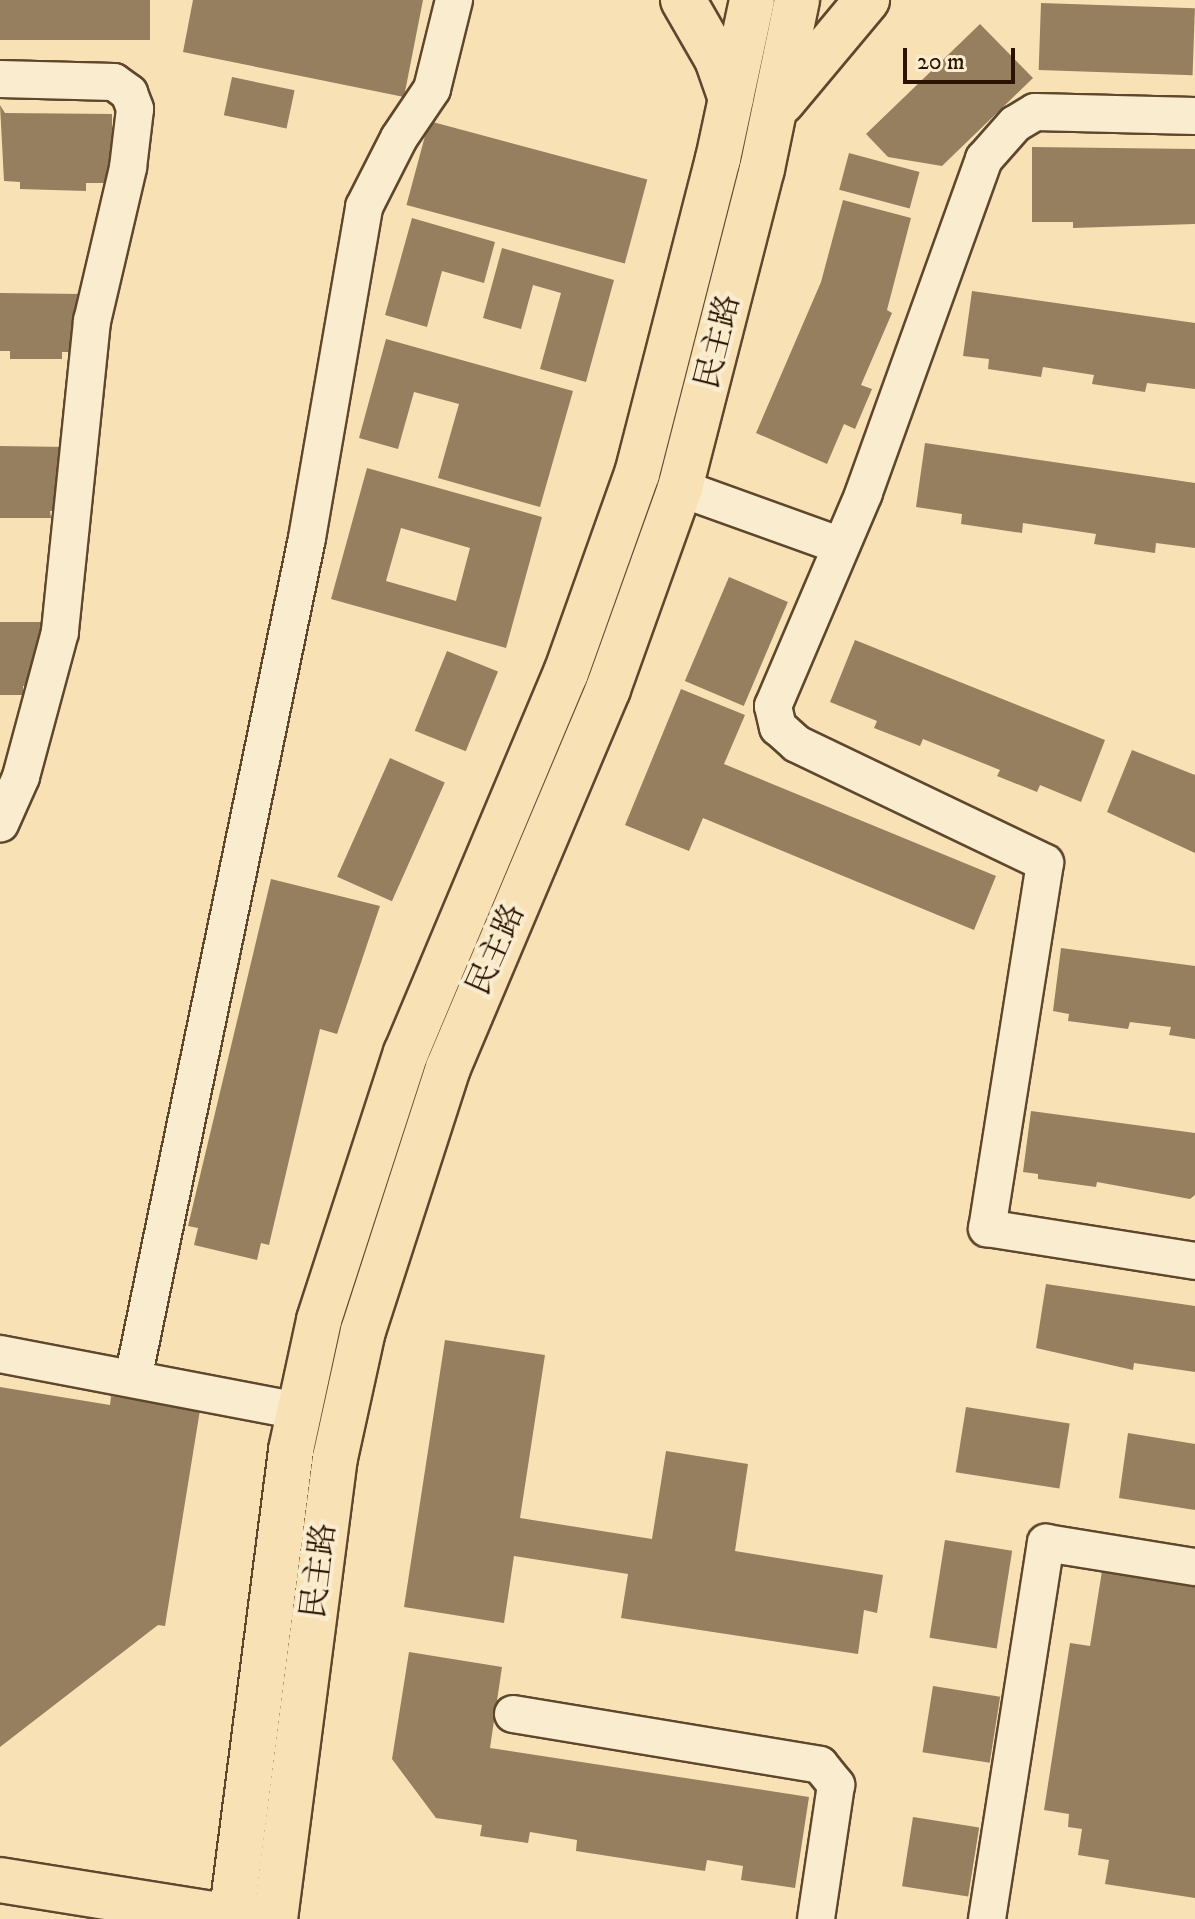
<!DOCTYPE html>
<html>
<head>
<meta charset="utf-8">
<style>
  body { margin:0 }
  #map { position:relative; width:1195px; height:1919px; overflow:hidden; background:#f8e2b5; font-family:"IM FELL DW Pica","Noto Serif SC",serif }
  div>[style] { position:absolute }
  .building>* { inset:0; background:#957f5e; transform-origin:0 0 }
  .roads { filter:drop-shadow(2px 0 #5e472d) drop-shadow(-2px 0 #5e472d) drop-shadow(0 2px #5e472d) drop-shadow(0 -2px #5e472d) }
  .minor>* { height:36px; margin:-18px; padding:0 18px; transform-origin:18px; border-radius:18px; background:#faeccf }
  .major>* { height:44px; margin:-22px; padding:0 22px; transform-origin:22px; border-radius:22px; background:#f8e2b5 }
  span { translate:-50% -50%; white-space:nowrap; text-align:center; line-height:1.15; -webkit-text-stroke:8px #faeccf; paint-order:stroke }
  .street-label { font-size:32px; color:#2a1300 }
  .scale { position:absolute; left:903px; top:48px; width:112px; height:36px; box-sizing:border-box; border:4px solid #2a1300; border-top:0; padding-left:10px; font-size:24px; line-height:28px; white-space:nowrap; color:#2a1300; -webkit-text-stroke:6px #faeccf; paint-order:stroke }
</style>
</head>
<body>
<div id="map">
  <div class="building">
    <div style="left:0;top:0;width:150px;height:40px"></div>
    <div style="clip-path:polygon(193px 0,423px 0,404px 97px,183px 52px)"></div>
    <div style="left:1041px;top:3px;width:154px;height:67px;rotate:2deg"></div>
    <div style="clip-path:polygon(980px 24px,1033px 78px,942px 166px,888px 157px,866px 134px)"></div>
    <div style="left:232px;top:77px;width:64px;height:39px;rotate:12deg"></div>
    <div style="clip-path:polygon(0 105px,5px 113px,112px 114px,112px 183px,86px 183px,86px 191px,20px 189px,20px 182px,4px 181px)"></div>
    <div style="left:429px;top:121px;width:226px;height:87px;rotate:15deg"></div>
    <div style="clip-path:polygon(1032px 147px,1195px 149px,1195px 224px,1073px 228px,1073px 222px,1032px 222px)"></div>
    <div style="left:849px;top:153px;width:73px;height:38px;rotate:15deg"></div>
    <div style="clip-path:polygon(843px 200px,911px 218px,887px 310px,892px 313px,861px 385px,872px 389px,855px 429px,844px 424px,827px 464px,756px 433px,821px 282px)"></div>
    <div style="clip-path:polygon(412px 218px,495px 242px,484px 283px,442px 271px,427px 327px,385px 315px)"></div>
    <div style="clip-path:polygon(502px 248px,614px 280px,586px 382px,540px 369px,561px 293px,533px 285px,521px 329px,483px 318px)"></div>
    <div style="clip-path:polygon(972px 291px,1195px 323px,1195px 389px,1147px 383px,1145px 392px,1092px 384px,1094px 375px,1043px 367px,1041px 377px,988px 369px,989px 359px,963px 356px)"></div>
    <div style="clip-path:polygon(0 293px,83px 294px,83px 352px,62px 352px,62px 359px,10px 359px,10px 351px,0 351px)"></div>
    <div style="clip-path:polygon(386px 339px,573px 391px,540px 507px,438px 478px,459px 404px,414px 392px,398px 449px,359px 438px)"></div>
    <div style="clip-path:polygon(925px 443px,1195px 483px,1195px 548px,1156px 543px,1155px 553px,1094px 544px,1096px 534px,1023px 523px,1022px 533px,961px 524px,962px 514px,916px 507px)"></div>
    <div style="clip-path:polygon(0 446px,68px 447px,68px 511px,50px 511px,51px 518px,0 518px)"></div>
    <div style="clip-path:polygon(evenodd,367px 468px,542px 517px,506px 648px,331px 599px,367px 468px,401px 528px,470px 548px,456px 601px,386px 581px,401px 528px)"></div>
    <div style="left:729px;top:577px;width:64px;height:113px;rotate:23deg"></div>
    <div style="clip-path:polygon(0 622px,41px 622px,40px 687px,23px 686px,23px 695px,0 695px)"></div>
    <div style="clip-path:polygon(855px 640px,1105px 740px,1081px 802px,1040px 785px,1037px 792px,997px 776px,1000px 770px,923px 739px,920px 746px,874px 728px,877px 721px,830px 702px)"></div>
    <div style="left:447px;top:651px;width:55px;height:86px;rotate:22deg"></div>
    <div style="clip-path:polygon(681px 689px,745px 715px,724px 764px,996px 876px,974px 930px,703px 818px,689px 851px,625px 825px)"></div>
    <div style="clip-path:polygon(1132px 750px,1195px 775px,1195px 853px,1107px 812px)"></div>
    <div style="left:390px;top:758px;width:60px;height:130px;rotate:24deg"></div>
    <div style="clip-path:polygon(271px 879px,380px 906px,337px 1034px,320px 1029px,269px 1245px,261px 1243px,257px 1260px,194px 1245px,198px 1228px,188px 1226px)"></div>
    <div style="clip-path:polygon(1061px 948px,1195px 966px,1195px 1039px,1169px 1035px,1171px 1027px,1130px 1022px,1128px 1029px,1068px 1021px,1069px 1014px,1053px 1011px)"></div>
    <div style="clip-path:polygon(1031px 1111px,1195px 1133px,1195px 1195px,1190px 1199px,1097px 1182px,1096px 1187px,1038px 1179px,1038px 1174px,1023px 1172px)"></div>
    <div style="clip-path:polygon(1046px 1284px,1195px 1306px,1195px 1372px,1134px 1363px,1133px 1370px,1036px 1348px)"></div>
    <div style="clip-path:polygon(445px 1340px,545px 1355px,520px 1518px,652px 1539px,666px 1451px,748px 1464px,735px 1551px,883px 1575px,877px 1613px,864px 1610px,858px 1654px,621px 1618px,628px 1574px,514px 1556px,504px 1623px,404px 1607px)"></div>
    <div style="clip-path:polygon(0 1387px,110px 1405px,111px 1396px,200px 1410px,165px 1626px,158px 1625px,0 1747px)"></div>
    <div style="left:966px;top:1407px;width:105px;height:66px;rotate:9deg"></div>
    <div style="clip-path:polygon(1128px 1433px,1195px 1444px,1195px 1510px,1119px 1498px)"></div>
    <div style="left:945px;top:1540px;width:68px;height:99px;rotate:9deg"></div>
    <div style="clip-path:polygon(1102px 1571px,1195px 1585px,1195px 1898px,1105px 1884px,1109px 1860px,1078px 1855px,1082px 1829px,1068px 1827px,1069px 1814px,1044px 1810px,1070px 1643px,1090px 1646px)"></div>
    <div style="clip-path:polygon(409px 1652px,502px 1667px,490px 1748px,809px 1797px,795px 1888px,741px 1880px,743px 1866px,707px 1860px,705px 1871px,576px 1851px,577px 1840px,530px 1832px,528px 1843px,480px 1836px,482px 1825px,436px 1818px,392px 1759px)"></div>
    <div style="left:933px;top:1686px;width:68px;height:67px;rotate:9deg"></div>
    <div style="left:913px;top:1817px;width:67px;height:70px;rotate:9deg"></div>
  </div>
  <div class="roads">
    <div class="minor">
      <div style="left:0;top:79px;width:114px;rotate:1.5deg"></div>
      <div style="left:114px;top:82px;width:19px;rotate:36deg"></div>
      <div style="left:129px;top:93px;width:17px;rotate:69deg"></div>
      <div style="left:135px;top:109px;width:59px;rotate:96.8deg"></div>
      <div style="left:128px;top:168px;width:157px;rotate:103.2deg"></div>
      <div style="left:92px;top:321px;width:313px;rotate:95.9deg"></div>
      <div style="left:60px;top:632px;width:150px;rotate:105.1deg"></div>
      <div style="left:21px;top:777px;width:51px;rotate:114.1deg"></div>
      <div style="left:1195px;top:116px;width:160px;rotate:-178.6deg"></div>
      <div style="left:1035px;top:112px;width:23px;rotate:149deg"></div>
      <div style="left:1015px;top:124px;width:47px;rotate:131.5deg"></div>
      <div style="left:984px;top:159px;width:355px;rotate:109.8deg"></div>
      <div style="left:864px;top:493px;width:232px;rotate:113.1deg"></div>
      <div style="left:773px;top:706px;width:22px;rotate:77deg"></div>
      <div style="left:778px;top:727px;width:25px;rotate:42deg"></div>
      <div style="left:797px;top:744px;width:275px;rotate:25.6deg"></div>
      <div style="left:1045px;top:863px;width:370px;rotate:99deg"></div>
      <div style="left:987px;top:1228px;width:211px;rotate:9deg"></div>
      <div style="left:680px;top:488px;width:171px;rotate:19.8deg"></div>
      <div style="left:0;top:1354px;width:304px;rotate:10.8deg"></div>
      <div style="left:133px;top:1379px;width:859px;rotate:-78.31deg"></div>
      <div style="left:307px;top:538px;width:336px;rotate:-80.2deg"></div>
      <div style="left:364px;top:207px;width:77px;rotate:-63.1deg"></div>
      <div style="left:399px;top:138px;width:59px;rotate:-56deg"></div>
      <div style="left:432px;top:89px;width:92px;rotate:-76.1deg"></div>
      <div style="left:513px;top:1714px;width:311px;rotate:9.4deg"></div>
      <div style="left:820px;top:1765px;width:26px;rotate:51deg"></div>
      <div style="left:836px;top:1785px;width:135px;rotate:98.5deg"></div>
      <div style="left:987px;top:1919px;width:381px;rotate:-81.1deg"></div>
      <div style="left:1046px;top:1543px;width:151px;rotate:9.2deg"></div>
    </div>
    <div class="major">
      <div style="left:683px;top:0;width:68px;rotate:60deg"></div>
      <div style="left:717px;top:59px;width:42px;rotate:70.7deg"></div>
      <div style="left:782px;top:102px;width:133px;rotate:-50.2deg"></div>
      <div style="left:0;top:1880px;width:247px;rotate:9.1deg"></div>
      <div style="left:231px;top:1919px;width:473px;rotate:-82.7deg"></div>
      <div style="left:291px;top:1450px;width:133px;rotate:-77.8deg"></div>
      <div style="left:319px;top:1320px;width:281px;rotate:-72deg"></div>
      <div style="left:406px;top:1053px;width:412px;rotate:-67.2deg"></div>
      <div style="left:566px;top:673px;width:211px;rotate:-70.4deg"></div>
      <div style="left:637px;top:474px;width:325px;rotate:-75.6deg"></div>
      <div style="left:718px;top:159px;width:163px;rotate:-77.9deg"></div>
      <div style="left:275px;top:1919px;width:465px;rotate:-82.6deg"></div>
      <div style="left:335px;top:1458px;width:130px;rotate:-77.6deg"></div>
      <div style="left:363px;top:1331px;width:276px;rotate:-72.1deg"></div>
      <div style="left:448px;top:1068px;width:411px;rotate:-67.1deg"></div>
      <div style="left:608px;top:689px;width:214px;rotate:-70.3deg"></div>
      <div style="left:680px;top:488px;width:329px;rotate:-75.6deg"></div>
      <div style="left:762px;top:169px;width:173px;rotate:-78.3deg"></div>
    </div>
  </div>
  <div class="street-label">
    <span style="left:719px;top:342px;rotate:-76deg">民主路</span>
    <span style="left:497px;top:950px;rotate:-66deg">民主路</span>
    <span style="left:320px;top:1571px;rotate:-83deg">民主路</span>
  </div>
  <div class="scale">20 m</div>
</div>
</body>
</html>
